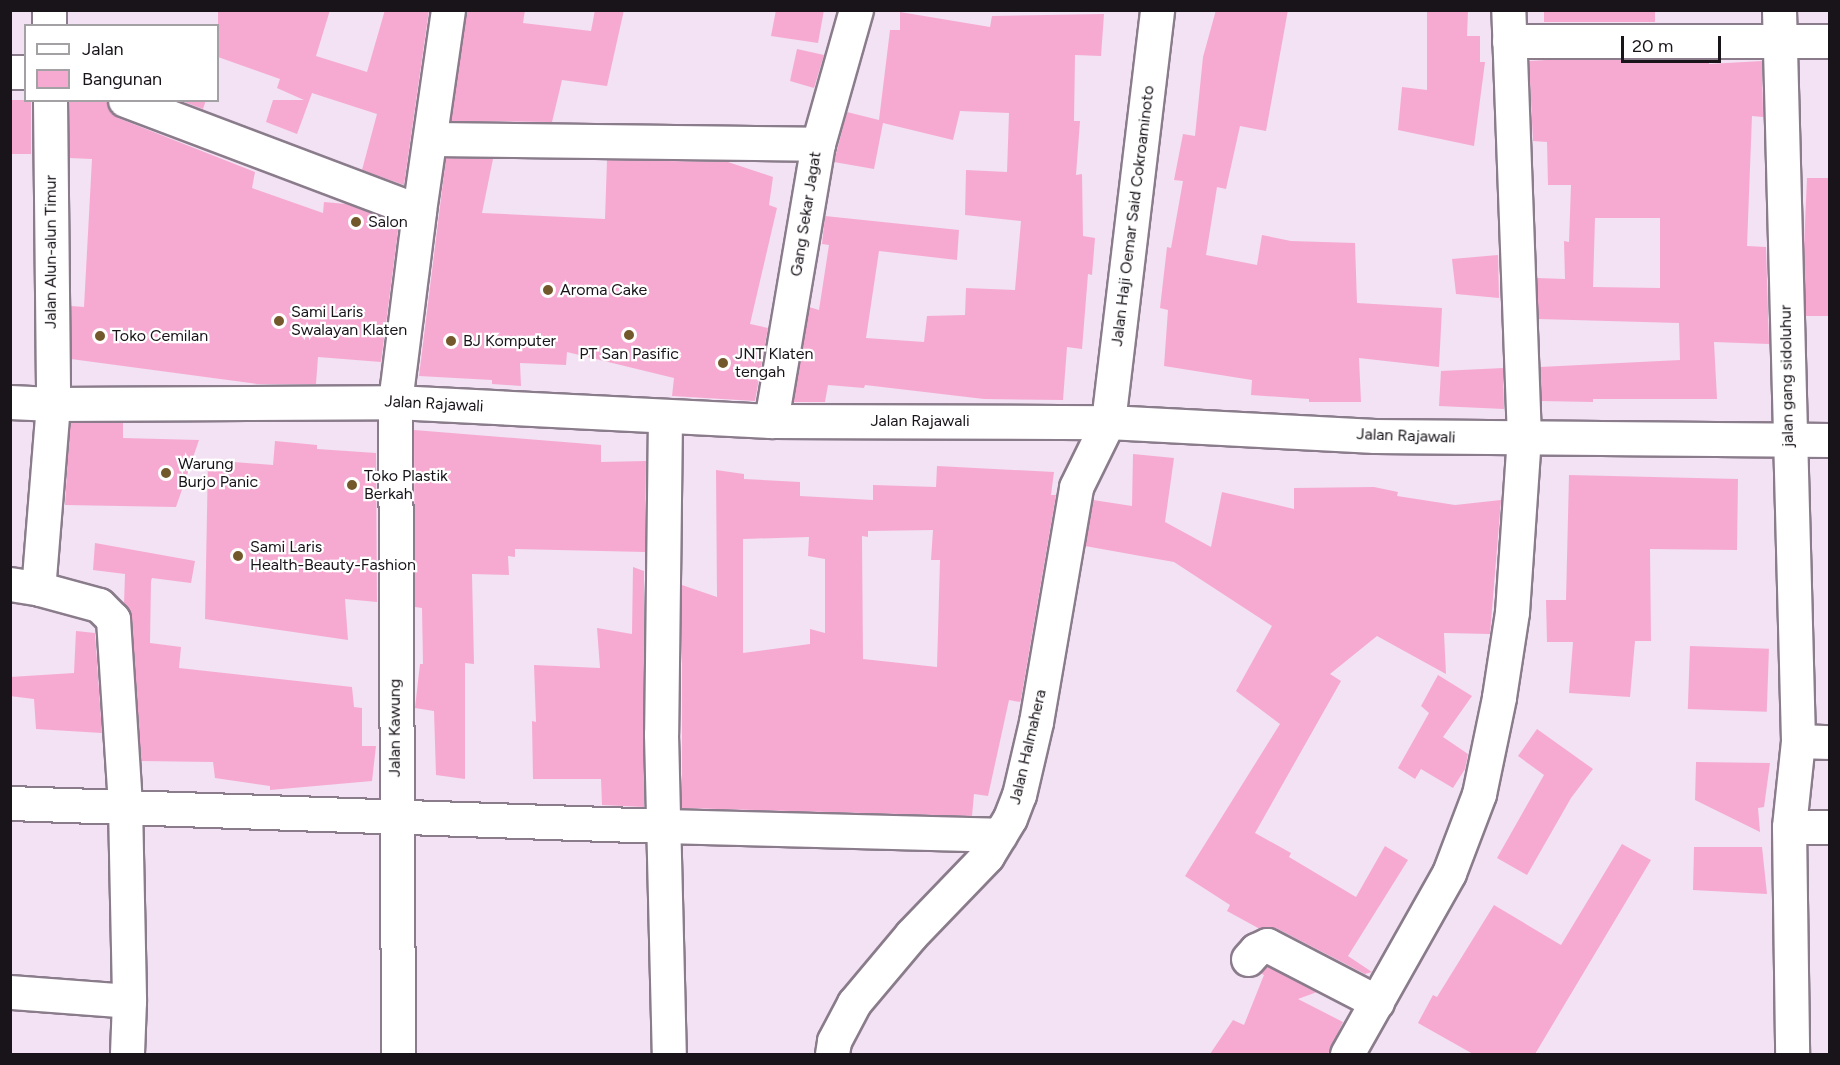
<!DOCTYPE html>
<html>
<head>
<meta charset="utf-8">
<style>
  body { margin:0 }
  #map { position:relative; width:1840px; height:1065px; overflow:hidden; background:#f2e2f3; font-family:Figtree,sans-serif }
  div>[style] { position:absolute }
  .building>* { inset:0; background:#f6aad2; transform-origin:0 0 }
  .roads { filter:drop-shadow(2px 0 #8a7c8b) drop-shadow(-2px 0 #8a7c8b) drop-shadow(0 2px #8a7c8b) drop-shadow(0 -2px #8a7c8b) }
  .street>* { height:33px; margin:-16.5px; padding:0 16.5px; transform-origin:16.5px; border-radius:16.5px; background:#fff }
  .secondary>* { height:33px; margin:-16.5px; padding:0 16.5px; transform-origin:16.5px; border-radius:16.5px; background:#fff }
  .dots>* { width:16px; height:16px; translate:-50% -50%; box-sizing:border-box; border:3px solid #fff; border-radius:50% }
  span { translate:-50% -50%; white-space:nowrap; text-align:center; line-height:1.15; -webkit-text-stroke:4.5px #fff; paint-order:stroke }
  .street-label { font-size:16px; color:#19141a }
  .poi-label { font-size:16px; color:#19141a }
  .left { translate:0 -50%; text-align:left }
  .frame { position:absolute; inset:0; border:12px solid #19141a; pointer-events:none }
  .legend { position:absolute; left:24px; top:24px; width:195px; height:78px; box-sizing:border-box; background:#fff; border:2px solid #a3a1a3; margin:0; padding:8px 10px; list-style:none; font-size:18px; color:#19141a }
  .legend li { display:flex; align-items:center; gap:12px; height:30px }
  .legend b { width:30px; border:2px solid #a3a1a3 }
  .scale { position:absolute; left:1621px; top:36px; width:100px; height:27px; box-sizing:border-box; border:3px solid #19141a; border-top:0; padding-left:8px; font-size:18px; line-height:21px; white-space:nowrap; color:#19141a; -webkit-text-stroke:4px #fff; paint-order:stroke }
</style>
</head>
<body>
<div id="map">
  <div class="building">
    <div style="clip-path:polygon(218px 10px,330px 10px,316px 56px,367px 72px,385px 10px,429px 10px,404px 185px,362px 170px,377px 114px,312px 93px,297px 134px,266px 122px,273px 100px,304px 100px,277px 88px,280px 79px,218px 57px)"></div>
    <div style="clip-path:polygon(466px 10px,525px 10px,523px 23px,591px 31px,595px 10px,624px 10px,607px 86px,562px 80px,552px 122px,451px 121px)"></div>
    <div style="clip-path:polygon(776px 10px,824px 10px,818px 43px,771px 36px)"></div>
    <div style="clip-path:polygon(1216px 10px,1288px 10px,1266px 131px,1240px 126px,1226px 189px,1217px 187px,1206px 255px,1257px 265px,1262px 235px,1291px 241px,1355px 243px,1357px 303px,1442px 308px,1439px 367px,1359px 358px,1361px 402px,1309px 402px,1309px 399px,1251px 395px,1252px 380px,1164px 366px,1168px 310px,1160px 308px,1167px 247px,1171px 248px,1183px 181px,1174px 180px,1183px 134px,1195px 136px,1203px 57px)"></div>
    <div style="clip-path:polygon(1427px 10px,1468px 10px,1467px 36px,1480px 36px,1480px 62px,1485px 62px,1474px 146px,1398px 130px,1402px 87px,1427px 90px)"></div>
    <div style="left:1544px;top:10px;width:111px;height:12px"></div>
    <div style="clip-path:polygon(900px 12px,990px 27px,992px 16px,1104px 14px,1101px 56px,1075px 55px,1074px 121px,1080px 121px,1076px 175px,1082px 174px,1083px 236px,1095px 238px,1092px 275px,1088px 274px,1082px 349px,1067px 347px,1063px 400px,984px 399px,865px 385px,864px 388px,828px 385px,825px 402px,793px 402px,809px 307px,819px 310px,829px 245px,822px 244px,825px 216px,959px 230px,957px 260px,879px 251px,866px 338px,924px 342px,927px 316px,965px 315px,966px 288px,1015px 290px,1021px 221px,965px 215px,966px 170px,1007px 172px,1009px 113px,960px 111px,953px 140px,883px 123px,874px 169px,834px 162px,847px 112px,879px 120px,890px 30px,900px 30px)"></div>
    <div style="clip-path:polygon(797px 49px,824px 55px,814px 88px,790px 81px)"></div>
    <div style="clip-path:polygon(evenodd,1546px 60px,1709px 60px,1709px 64px,1762px 61px,1763px 117px,1752px 116px,1747px 246px,1766px 247px,1769px 344px,1714px 342px,1717px 399px,1593px 399px,1593px 402px,1541px 401px,1540px 367px,1680px 360px,1679px 323px,1538px 319px,1537px 278px,1565px 279px,1564px 241px,1569px 242px,1571px 185px,1548px 185px,1547px 142px,1533px 141px,1529px 61px,1546px 60px,1595px 218px,1660px 218px,1660px 288px,1593px 287px,1595px 218px)"></div>
    <div style="left:10px;top:100px;width:21px;height:54px"></div>
    <div style="clip-path:polygon(69px 100px,107px 100px,110px 111px,118px 118px,255px 172px,252px 188px,323px 213px,324px 202px,346px 204px,399px 223px,381px 362px,318px 357px,316px 384px,257px 384px,71px 359px,71px 306px,84px 307px,92px 159px,69px 158px)"></div>
    <div style="clip-path:polygon(179px 100px,206px 100px,203px 109px)"></div>
    <div style="clip-path:polygon(446px 158px,493px 159px,482px 213px,605px 219px,607px 160px,728px 162px,773px 177px,769px 205px,777px 208px,750px 324px,768px 328px,755px 401px,672px 396px,674px 378px,567px 352px,566px 365px,520px 363px,521px 386px,492px 384px,492px 380px,419px 376px)"></div>
    <div style="clip-path:polygon(1807px 178px,1830px 178px,1830px 316px,1806px 316px,1804px 247px)"></div>
    <div style="clip-path:polygon(1498px 255px,1499px 298px,1456px 294px,1452px 259px)"></div>
    <div style="clip-path:polygon(1503px 368px,1504px 409px,1439px 406px,1441px 371px)"></div>
    <div style="clip-path:polygon(123px 422px,123px 438px,199px 440px,176px 507px,65px 505px,70px 423px)"></div>
    <div style="clip-path:polygon(414px 430px,601px 445px,601px 462px,646px 461px,645px 552px,515px 549px,515px 557px,508px 556px,509px 575px,472px 574px,474px 664px,465px 663px,465px 779px,436px 775px,434px 711px,415px 708px,420px 664px,423px 664px,422px 608px,415px 607px)"></div>
    <div style="clip-path:polygon(275px 441px,317px 445px,317px 449px,376px 453px,377px 602px,345px 599px,348px 640px,205px 619px,208px 460px,273px 465px)"></div>
    <div style="clip-path:polygon(1133px 454px,1174px 458px,1165px 522px,1211px 547px,1222px 492px,1294px 509px,1294px 488px,1374px 487px,1398px 492px,1397px 496px,1455px 505px,1501px 500px,1490px 634px,1444px 633px,1446px 674px,1377px 636px,1330px 674px,1341px 681px,1255px 833px,1291px 853px,1289px 857px,1356px 897px,1385px 846px,1408px 860px,1348px 956px,1372px 972px,1365px 974px,1276px 928px,1258px 928px,1227px 911px,1230px 905px,1185px 876px,1280px 724px,1236px 691px,1272px 626px,1174px 562px,1085px 546px,1093px 500px,1132px 506px)"></div>
    <div style="clip-path:polygon(evenodd,937px 466px,1054px 472px,1051px 495px,1056px 495px,1021px 699px,1020px 702px,1009px 700px,988px 796px,974px 794px,972px 816px,682px 808px,682px 585px,717px 597px,716px 470px,744px 474px,744px 479px,800px 482px,800px 496px,873px 500px,873px 485px,936px 487px,937px 466px,933px 530px,931px 560px,940px 560px,937px 667px,863px 659px,862px 536px,868px 537px,868px 531px,933px 530px,937px 466px,809px 537px,808px 556px,825px 559px,825px 633px,810px 629px,810px 644px,743px 653px,743px 539px,809px 537px)"></div>
    <div style="clip-path:polygon(1569px 475px,1738px 479px,1737px 550px,1650px 549px,1651px 641px,1635px 641px,1630px 697px,1569px 693px,1573px 642px,1547px 642px,1546px 600px,1566px 600px)"></div>
    <div style="clip-path:polygon(95px 543px,195px 561px,191px 583px,152px 578px,151px 581px,150px 643px,181px 647px,179px 668px,352px 687px,354px 707px,362px 708px,362px 746px,376px 746px,372px 781px,270px 790px,270px 786px,215px 778px,213px 762px,141px 761px,132px 618px,124px 604px,125px 574px,93px 570px)"></div>
    <div style="clip-path:polygon(633px 567px,644px 571px,644px 807px,602px 805px,601px 779px,533px 779px,532px 721px,536px 722px,534px 665px,600px 668px,597px 628px,632px 634px)"></div>
    <div style="clip-path:polygon(76px 631px,95px 633px,102px 733px,36px 729px,34px 699px,10px 696px,10px 677px,74px 673px)"></div>
    <div style="left:1690px;top:646px;width:79px;height:63px;rotate:2deg"></div>
    <div style="clip-path:polygon(1438px 675px,1472px 696px,1443px 737px,1468px 754px,1465px 769px,1453px 788px,1421px 769px,1415px 779px,1398px 768px,1429px 713px,1421px 706px)"></div>
    <div style="clip-path:polygon(1537px 729px,1593px 769px,1571px 798px,1527px 875px,1497px 858px,1544px 775px,1518px 756px)"></div>
    <div style="clip-path:polygon(1696px 762px,1770px 763px,1764px 807px,1758px 808px,1760px 832px,1695px 800px)"></div>
    <div style="clip-path:polygon(1622px 844px,1651px 860px,1535px 1054px,1473px 1054px,1418px 1023px,1433px 995px,1437px 997px,1494px 905px,1561px 945px)"></div>
    <div style="clip-path:polygon(1694px 847px,1762px 847px,1767px 894px,1693px 890px)"></div>
    <div style="clip-path:polygon(1267px 966px,1317px 992px,1298px 999px,1343px 1022px,1328px 1054px,1210px 1054px,1233px 1020px,1244px 1025px,1264px 975px,1260px 973px)"></div>
  </div>
  <div class="roads">
    <div class="street">
      <div style="left:49px;top:10px;width:16px;rotate:90deg"></div>
      <div style="left:1779px;top:10px;width:731px;rotate:88.51deg"></div>
      <div style="left:1798px;top:741px;width:86px;rotate:96deg"></div>
      <div style="left:1789px;top:827px;width:227px;rotate:89.2deg"></div>
      <div style="left:1509px;top:41px;width:321px"></div>
      <div style="left:10px;top:72px;width:16px"></div>
      <div style="left:50px;top:100px;width:304px;rotate:89.4deg"></div>
      <div style="left:53px;top:404px;width:176px;rotate:94.6deg"></div>
      <div style="left:39px;top:579px;width:10px;rotate:84deg"></div>
      <div style="left:40px;top:589px;width:61px;rotate:15.2deg"></div>
      <div style="left:99px;top:605px;width:20px;rotate:45deg"></div>
      <div style="left:113px;top:619px;width:186px;rotate:86.3deg"></div>
      <div style="left:125px;top:805px;width:196px;rotate:88.8deg"></div>
      <div style="left:129px;top:1001px;width:53px;rotate:92.2deg"></div>
      <div style="left:125px;top:100px;width:314px;rotate:20.7deg"></div>
      <div style="left:431px;top:139px;width:387px;rotate:0.7deg"></div>
      <div style="left:665px;top:417px;width:317px;rotate:90.7deg"></div>
      <div style="left:661px;top:734px;width:320px;rotate:88.6deg"></div>
      <div style="left:771px;top:421px;width:281px;rotate:-80.4deg"></div>
      <div style="left:818px;top:144px;width:139px;rotate:-74.2deg"></div>
      <div style="left:10px;top:584px;width:30px;rotate:9deg"></div>
      <div style="left:1798px;top:741px;width:32px;rotate:2deg"></div>
      <div style="left:10px;top:803px;width:652px;rotate:2.02deg"></div>
      <div style="left:662px;top:826px;width:338px;rotate:1.5deg"></div>
      <div style="left:1789px;top:827px;width:41px"></div>
      <div style="left:1248px;top:959px;width:12px;rotate:-48deg"></div>
      <div style="left:1256px;top:950px;width:12px;rotate:-24deg"></div>
      <div style="left:1267px;top:945px;width:124px;rotate:27.4deg"></div>
      <div style="left:10px;top:992px;width:119px;rotate:4.3deg"></div>
      <div style="left:398px;top:1054px;width:652px;rotate:-90.26deg"></div>
      <div style="left:395px;top:402px;width:193px;rotate:-82.8deg"></div>
      <div style="left:419px;top:211px;width:203px;rotate:-81.8deg"></div>
      <div style="left:1347px;top:1054px;width:208px;rotate:-60.6deg"></div>
      <div style="left:1449px;top:873px;width:85px;rotate:-69.2deg"></div>
      <div style="left:1479px;top:794px;width:99px;rotate:-78.3deg"></div>
      <div style="left:1499px;top:697px;width:86px;rotate:-81.3deg"></div>
      <div style="left:1512px;top:612px;width:174px;rotate:-86.1deg"></div>
      <div style="left:1524px;top:438px;width:428px;rotate:-92.1deg"></div>
    </div>
    <div class="secondary">
      <div style="left:10px;top:402px;width:43px;rotate:2.7deg"></div>
      <div style="left:53px;top:404px;width:342px;rotate:-0.3deg"></div>
      <div style="left:395px;top:402px;width:376px;rotate:2.9deg"></div>
      <div style="left:771px;top:421px;width:337px;rotate:0.2deg"></div>
      <div style="left:1108px;top:422px;width:267px;rotate:3deg"></div>
      <div style="left:1375px;top:436px;width:455px;rotate:0.5deg"></div>
      <div style="left:832px;top:1054px;width:13px;rotate:-81deg"></div>
      <div style="left:834px;top:1041px;width:43px;rotate:-62.2deg"></div>
      <div style="left:854px;top:1003px;width:89px;rotate:-50deg"></div>
      <div style="left:911px;top:935px;width:110px;rotate:-46.1deg"></div>
      <div style="left:987px;top:856px;width:44px;rotate:-58.8deg"></div>
      <div style="left:1010px;top:818px;width:25px;rotate:-69deg"></div>
      <div style="left:1019px;top:795px;width:75px;rotate:-76.9deg"></div>
      <div style="left:1036px;top:722px;width:238px;rotate:-80.3deg"></div>
      <div style="left:1076px;top:487px;width:72px;rotate:-63.8deg"></div>
      <div style="left:1108px;top:422px;width:415px;rotate:-83.2deg"></div>
    </div>
  </div>
  <div class="dots">
    <div style="left:356px;top:222px;background:#73582b"></div>
    <div style="left:548px;top:290px;background:#73582b"></div>
    <div style="left:279px;top:321px;background:#73582b"></div>
    <div style="left:629px;top:335px;background:#73582b"></div>
    <div style="left:100px;top:336px;background:#73582b"></div>
    <div style="left:451px;top:341px;background:#73582b"></div>
    <div style="left:723px;top:363px;background:#73582b"></div>
    <div style="left:166px;top:473px;background:#73582b"></div>
    <div style="left:352px;top:485px;background:#73582b"></div>
    <div style="left:238px;top:556px;background:#73582b"></div>
  </div>
  <div class="street-label">
    <span style="left:806px;top:214px;rotate:-81deg">Gang Sekar Jagat</span>
    <span style="left:1133px;top:216px;rotate:-83deg">Jalan Haji Oemar Said Cokroaminoto</span>
    <span style="left:51px;top:252px;rotate:-90deg">Jalan Alun-alun Timur</span>
    <span style="left:1787px;top:376px;rotate:-91deg">jalan gang sidoluhur</span>
    <span style="left:434px;top:404px;rotate:3deg">Jalan Rajawali</span>
    <span style="left:920px;top:421px">Jalan Rajawali</span>
    <span style="left:1406px;top:436px;rotate:2deg">Jalan Rajawali</span>
    <span style="left:395px;top:728px;rotate:-90deg">Jalan Kawung</span>
    <span style="left:1028px;top:747px;rotate:-77deg">Jalan Halmahera</span>
  </div>
  <div class="poi-label">
    <span class="left" style="left:368px;top:222px">Salon</span>
    <span class="left" style="left:560px;top:290px">Aroma Cake</span>
    <span class="left" style="left:291px;top:321px">Sami Laris<br>Swalayan Klaten</span>
    <span class="left" style="left:112px;top:336px">Toko Cemilan</span>
    <span class="left" style="left:463px;top:341px">BJ Komputer</span>
    <span style="left:629px;top:354px">PT San Pasific</span>
    <span class="left" style="left:735px;top:363px">JNT Klaten<br>tengah</span>
    <span class="left" style="left:178px;top:473px">Warung<br>Burjo Panic</span>
    <span class="left" style="left:364px;top:485px">Toko Plastik<br>Berkah</span>
    <span class="left" style="left:250px;top:556px">Sami Laris<br>Health-Beauty-Fashion</span>
  </div>
  <div class="frame"></div>
  <ul class="legend">
  <li><b style="height:8px;background:#fff"></b>Jalan</li>
  <li><b style="height:16px;background:#f6aad2"></b>Bangunan</li>
  </ul>
  <div class="scale">20 m</div>
</div>
</body>
</html>
